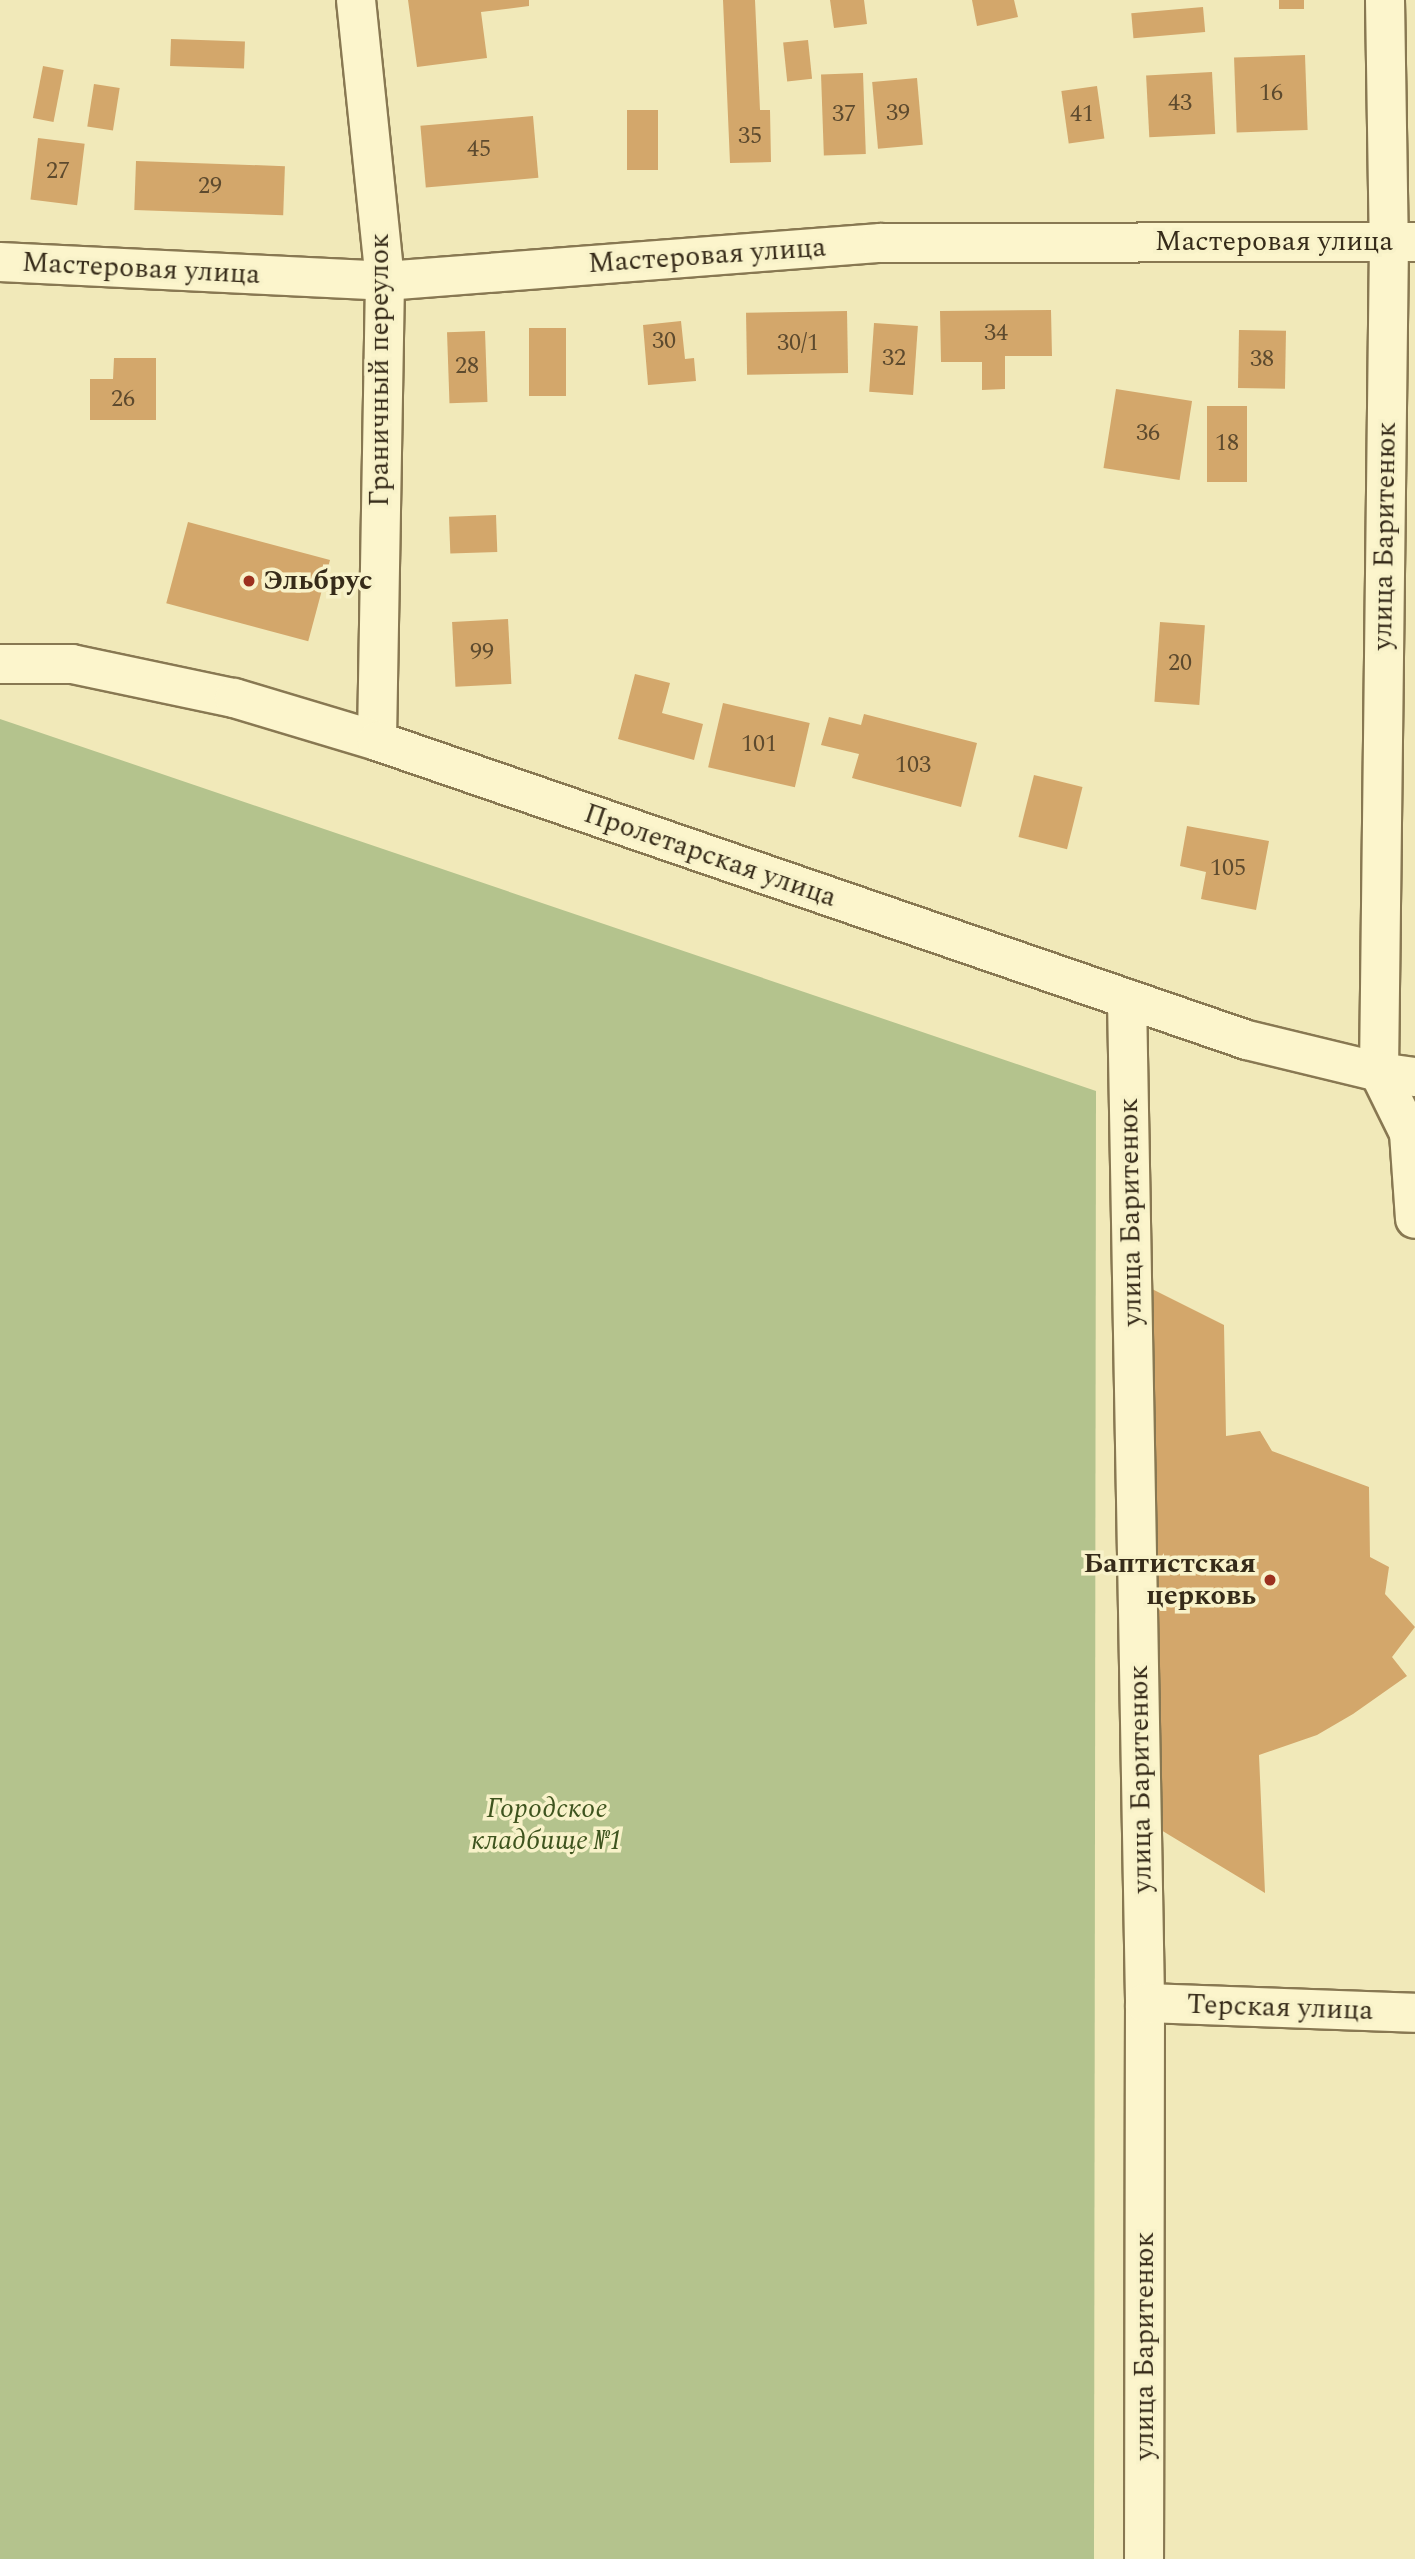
<!DOCTYPE html>
<html>
<head>
<meta charset="utf-8">
<style>
  body { margin:0 }
  #map { position:relative; width:1415px; height:2559px; overflow:hidden; background:#f1e9b9; font-family:Spectral,serif }
  div>[style] { position:absolute }
  .cemetery>* { inset:0; background:#b4c38d }
  .building>* { inset:0; background:#d3a76b; transform-origin:0 0 }
  .roads { filter:drop-shadow(2px 0 #887852) drop-shadow(-2px 0 #887852) drop-shadow(0 2px #887852) drop-shadow(0 -2px #887852) }
  .minor>* { height:38px; margin:-19px; padding:0 19px; transform-origin:19px; border-radius:19px; background:#fcf5cc }
  .dots>* { width:19px; height:19px; translate:-50% -50%; box-sizing:border-box; border:4px solid #f8f2c9; border-radius:50% }
  span { translate:-50% -50%; white-space:nowrap; text-align:center; line-height:1.15; -webkit-text-stroke:7px #f8f2c9; paint-order:stroke }
  .number-label { font-size:24px; color:#5d4a2e }
  .number-label span { -webkit-text-stroke-width:0 }
  .street-label { font-size:28px; color:#362b19 }
  .poi-label { font-size:28px; color:#362b19; font-weight:700 }
  .left { translate:0 -50%; text-align:left }
  .right { translate:-100% -50%; text-align:right }
  .park-label { font-size:28px; color:#3e541e; font-style:italic }
</style>
</head>
<body>
<div id="map">
  <div class="cemetery">
    <div style="clip-path:polygon(0 719px,1096px 1091px,1094px 2559px,0 2559px)"></div>
  </div>
  <div class="building">
    <div style="clip-path:polygon(408px 0,529px 0,529px 6px,481px 12px,487px 58px,417px 67px)"></div>
    <div style="clip-path:polygon(723px 0,755px 0,760px 110px,770px 110px,771px 162px,730px 163px)"></div>
    <div style="clip-path:polygon(830px 0,864px 0,867px 24px,834px 28px)"></div>
    <div style="clip-path:polygon(972px 0,1014px 0,1018px 17px,977px 26px)"></div>
    <div style="left:1279px;top:0;width:25px;height:9px"></div>
    <div style="left:1203px;top:7px;width:25px;height:72px;rotate:85deg"></div>
    <div style="left:171px;top:39px;width:74px;height:27px;rotate:2deg"></div>
    <div style="left:808px;top:40px;width:39px;height:25px;rotate:84deg"></div>
    <div style="left:1305px;top:55px;width:75px;height:71px;rotate:88deg"></div>
    <div style="left:43px;top:66px;width:21px;height:53px;rotate:11deg"></div>
    <div style="left:1212px;top:72px;width:62px;height:66px;rotate:87deg"></div>
    <div style="left:863px;top:73px;width:81px;height:42px;rotate:88deg"></div>
    <div style="left:917px;top:78px;width:67px;height:45px;rotate:85deg"></div>
    <div style="left:94px;top:84px;width:26px;height:43px;rotate:9deg"></div>
    <div style="left:1097px;top:86px;width:53px;height:36px;rotate:82deg"></div>
    <div style="left:627px;top:110px;width:31px;height:60px"></div>
    <div style="left:533px;top:116px;width:62px;height:113px;rotate:85deg"></div>
    <div style="left:38px;top:138px;width:47px;height:62px;rotate:7deg"></div>
    <div style="left:136px;top:161px;width:149px;height:49px;rotate:2deg"></div>
    <div style="clip-path:polygon(1051px 310px,1052px 356px,1005px 356px,1005px 389px,982px 390px,982px 362px,941px 362px,940px 311px)"></div>
    <div style="left:847px;top:311px;width:62px;height:101px;rotate:89deg"></div>
    <div style="clip-path:polygon(681px 321px,685px 359px,694px 358px,696px 381px,648px 385px,643px 325px)"></div>
    <div style="left:874px;top:323px;width:44px;height:69px;rotate:4deg"></div>
    <div style="left:529px;top:328px;width:37px;height:68px"></div>
    <div style="left:1239px;top:330px;width:47px;height:58px;rotate:1deg"></div>
    <div style="left:485px;top:331px;width:71px;height:38px;rotate:88deg"></div>
    <div style="clip-path:polygon(114px 358px,156px 358px,156px 420px,90px 420px,90px 379px,113px 379px)"></div>
    <div style="left:1116px;top:389px;width:77px;height:80px;rotate:9deg"></div>
    <div style="left:1207px;top:406px;width:40px;height:76px"></div>
    <div style="left:496px;top:515px;width:37px;height:47px;rotate:88deg"></div>
    <div style="left:188px;top:522px;width:147px;height:84px;rotate:15deg"></div>
    <div style="left:508px;top:619px;width:65px;height:56px;rotate:87deg"></div>
    <div style="left:1160px;top:622px;width:45px;height:80px;rotate:4deg"></div>
    <div style="clip-path:polygon(635px 674px,670px 683px,662px 713px,703px 724px,694px 760px,618px 739px)"></div>
    <div style="left:723px;top:703px;width:89px;height:66px;rotate:13deg"></div>
    <div style="clip-path:polygon(864px 714px,977px 743px,961px 807px,852px 778px,859px 754px,821px 745px,829px 717px,861px 725px)"></div>
    <div style="left:1034px;top:775px;width:50px;height:64px;rotate:14deg"></div>
    <div style="clip-path:polygon(1187px 826px,1269px 841px,1256px 910px,1201px 899px,1206px 872px,1180px 866px)"></div>
    <div style="clip-path:polygon(1150px 1288px,1224px 1325px,1226px 1436px,1260px 1431px,1272px 1451px,1369px 1487px,1370px 1557px,1389px 1567px,1385px 1594px,1415px 1627px,1392px 1657px,1407px 1676px,1353px 1714px,1317px 1735px,1259px 1755px,1265px 1893px,1156px 1827px)"></div>
  </div>
  <div class="roads">
    <div class="minor">
      <div style="left:356px;top:0;width:282px;rotate:84.1deg"></div>
      <div style="left:385px;top:281px;width:460px;rotate:91deg"></div>
      <div style="left:1385px;top:0;width:242px;rotate:89.1deg"></div>
      <div style="left:1389px;top:242px;width:830px;rotate:90.69deg"></div>
      <div style="left:1379px;top:1072px;width:68px;rotate:63.8deg"></div>
      <div style="left:1409px;top:1133px;width:86px;rotate:86deg"></div>
      <div style="left:0;top:262px;width:385px;rotate:2.8deg"></div>
      <div style="left:385px;top:281px;width:497px;rotate:-4.4deg"></div>
      <div style="left:881px;top:243px;width:534px;rotate:-0.11deg"></div>
      <div style="left:0;top:664px;width:72px"></div>
      <div style="left:72px;top:664px;width:166px;rotate:11.9deg"></div>
      <div style="left:234px;top:698px;width:149px;rotate:16.7deg"></div>
      <div style="left:377px;top:741px;width:920px;rotate:18.97deg"></div>
      <div style="left:1247px;top:1040px;width:136px;rotate:13.6deg"></div>
      <div style="left:1379px;top:1072px;width:36px;rotate:8deg"></div>
      <div style="left:1127px;top:999px;width:1004px;rotate:88.97deg"></div>
      <div style="left:1145px;top:2003px;width:556px;rotate:90.1deg"></div>
      <div style="left:1145px;top:2003px;width:270px;rotate:2.1deg"></div>
    </div>
  </div>
  <div class="dots">
    <div style="left:249px;top:581px;background:#9c311e"></div>
    <div style="left:1270px;top:1580px;background:#9c311e"></div>
  </div>
  <div class="number-label">
    <span style="left:1271px;top:94px">16</span>
    <span style="left:1180px;top:104px">43</span>
    <span style="left:898px;top:114px">39</span>
    <span style="left:844px;top:115px">37</span>
    <span style="left:1082px;top:115px">41</span>
    <span style="left:750px;top:137px">35</span>
    <span style="left:479px;top:150px">45</span>
    <span style="left:58px;top:172px">27</span>
    <span style="left:210px;top:187px">29</span>
    <span style="left:996px;top:334px">34</span>
    <span style="left:664px;top:342px">30</span>
    <span style="left:798px;top:344px">30/1</span>
    <span style="left:894px;top:359px">32</span>
    <span style="left:1262px;top:360px">38</span>
    <span style="left:467px;top:367px">28</span>
    <span style="left:123px;top:400px">26</span>
    <span style="left:1148px;top:434px">36</span>
    <span style="left:1227px;top:444px">18</span>
    <span style="left:482px;top:653px">99</span>
    <span style="left:1180px;top:664px">20</span>
    <span style="left:759px;top:745px">101</span>
    <span style="left:913px;top:766px">103</span>
    <span style="left:1228px;top:869px">105</span>
  </div>
  <div class="street-label">
    <span style="left:1274px;top:242px">Мастеровая улица</span>
    <span style="left:707px;top:256px;rotate:-4deg">Мастеровая улица</span>
    <span style="left:141px;top:269px;rotate:3deg">Мастеровая улица</span>
    <span style="left:380px;top:370px;rotate:-90deg">Граничный переулок</span>
    <span style="left:1385px;top:536px;rotate:-89deg">улица Баритенюк</span>
    <span style="left:710px;top:856px;rotate:19deg">Пролетарская улица</span>
    <span style="left:1131px;top:1212px;rotate:-91deg">улица Баритенюк</span>
    <span style="left:1141px;top:1779px;rotate:-91deg">улица Баритенюк</span>
    <span style="left:1280px;top:2008px;rotate:2deg">Терская улица</span>
    <span style="left:1145px;top:2346px;rotate:-90deg">улица Баритенюк</span>
  </div>
  <div class="poi-label">
    <span class="left" style="left:263px;top:581px">Эльбрус</span>
    <span class="right" style="left:1256px;top:1580px">Баптистская<br>церковь</span>
  </div>
  <div class="park-label">
    <span style="left:547px;top:1825px">Городское<br>кладбище №1</span>
  </div>
</div>
</body>
</html>
